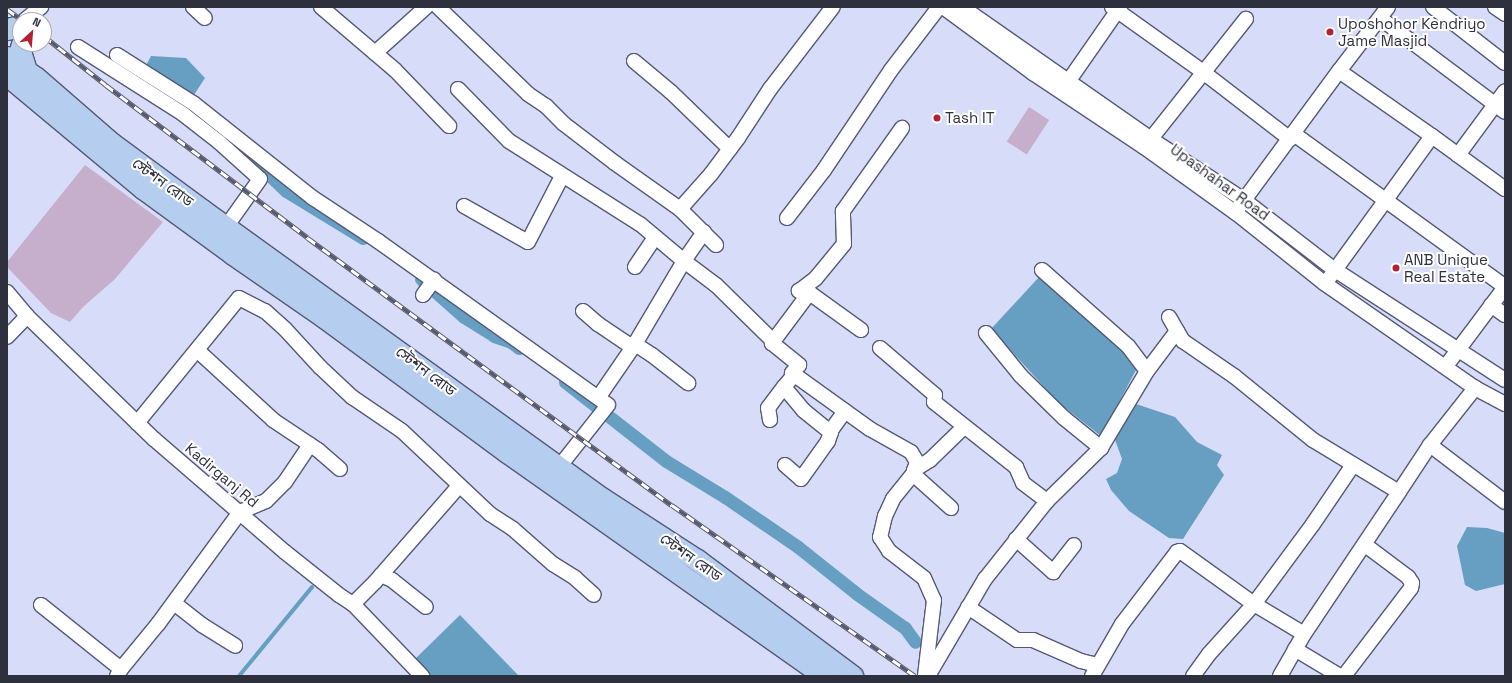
<!DOCTYPE html>
<html>
<head>
<meta charset="utf-8">
<style>
  body { margin:0 }
  #map { position:relative; width:1512px; height:683px; overflow:hidden; background:#d7ddf9; font-family:"Space Grotesk","Noto Sans Bengali",sans-serif }
  div>[style] { position:absolute }
  .green>* { inset:0; background:#c6aecd; transform-origin:0 0 }
  .water>* { inset:0; background:#669fc1 }
  .stream>* { height:4px; margin:-2px; padding:0 2px; transform-origin:2px; border-radius:2px; background:#669fc1 }
  .canal>* { height:13px; margin:-6.5px; padding:0 6.5px; transform-origin:6.5px; border-radius:6.5px; background:#669fc1 }
  .roads { filter:drop-shadow(1px 0 #545977) drop-shadow(-1px 0 #545977) drop-shadow(0 1px #545977) drop-shadow(0 -1px #545977) }
  .minor>* { height:14px; margin:-7px; padding:0 7px; transform-origin:7px; border-radius:7px; background:#fff }
  .highway>* { height:21px; margin:-10.5px; padding:0 10.5px; transform-origin:10.5px; border-radius:10.5px; background:#b5cef0 }
  .rail>* { height:4.5px; margin-top:-2.25px; transform-origin:0; background:repeating-linear-gradient(90deg,#fff 0 9px,#56596a 0 18px); box-sizing:border-box; border-block:1px solid #56596a }
  .dots>* { width:11px; height:11px; translate:-50% -50%; box-sizing:border-box; border:2px solid #fff; border-radius:50% }
  span { translate:-50% -50%; white-space:nowrap; text-align:center; line-height:1.15; -webkit-text-stroke:4px #fff; paint-order:stroke }
  .poi-label { font-size:15px; color:#2e303e }
  .left { translate:0 -50%; text-align:left }
  .street-label { font-size:15px; color:#2e303e }
  .frame { position:absolute; inset:0; border:8px solid #2e303e; pointer-events:none }
  .north { position:absolute; left:12px; top:12px; width:40px; height:40px; box-sizing:border-box; background:#fff; border:1px solid #abacb2; border-radius:50%; rotate:26deg; font-size:11px; font-weight:700; line-height:16px; text-align:center; color:#2e303e }
  .north::after { content:''; display:block; margin:auto; width:14px; height:18px; background:#b22032; clip-path:polygon(50% 0,100% 100%,50% 72%,0 100%) }
</style>
</head>
<body>
<div id="map">
  <div class="green">
    <div style="left:1029px;top:107px;width:24px;height:41px;rotate:33deg"></div>
    <div style="clip-path:polygon(85px 165px,163px 222px,115px 279px,83px 307px,70px 322px,51px 313px,7px 267px,7px 262px)"></div>
  </div>
  <div class="water">
    <div style="clip-path:polygon(151px 56px,186px 58px,205px 78px,192px 98px,144px 69px)"></div>
    <div style="clip-path:polygon(1039px 277px,1130px 354px,1136px 370px,1101px 436px,1059px 403px,991px 329px)"></div>
    <div style="clip-path:polygon(1136px 404px,1175px 417px,1197px 442px,1222px 455px,1217px 465px,1224px 475px,1183px 539px,1169px 538px,1129px 511px,1111px 490px,1106px 479px,1117px 473px,1122px 459px,1114px 437px)"></div>
    <div style="clip-path:polygon(1467px 527px,1487px 528px,1505px 533px,1505px 584px,1476px 591px,1465px 585px,1457px 546px)"></div>
    <div style="clip-path:polygon(460px 615px,518px 675px,517px 676px,425px 676px,412px 662px)"></div>
  </div>
  <div class="stream">
    <div style="left:239px;top:676px;width:115px;rotate:-50.6deg"></div>
  </div>
  <div class="canal">
    <div style="left:132px;top:74px;width:46px;rotate:29.9deg"></div>
    <div style="left:242px;top:149px;width:61px;rotate:43.7deg"></div>
    <div style="left:286px;top:191px;width:90px;rotate:31.4deg"></div>
    <div style="left:421px;top:279px;width:57px;rotate:41.5deg"></div>
    <div style="left:464px;top:317px;width:36px;rotate:32deg"></div>
    <div style="left:494px;top:336px;width:18px;rotate:19deg"></div>
    <div style="left:511px;top:342px;width:10px;rotate:37deg"></div>
    <div style="left:565px;top:382px;width:128px;rotate:38deg"></div>
    <div style="left:666px;top:461px;width:69px;rotate:31.4deg"></div>
    <div style="left:725px;top:497px;width:88px;rotate:34.4deg"></div>
    <div style="left:798px;top:547px;width:75px;rotate:38.5deg"></div>
    <div style="left:857px;top:594px;width:59px;rotate:35.3deg"></div>
    <div style="left:905px;top:628px;width:17px;rotate:54deg"></div>
  </div>
  <div class="roads">
    <div class="minor">
      <div style="left:193px;top:7px;width:16px;rotate:43deg"></div>
      <div style="left:321px;top:7px;width:97px;rotate:40.4deg"></div>
      <div style="left:395px;top:70px;width:78px;rotate:46deg"></div>
      <div style="left:438px;top:7px;width:125px;rotate:44deg"></div>
      <div style="left:528px;top:94px;width:22px;rotate:34deg"></div>
      <div style="left:546px;top:106px;width:25px;rotate:45deg"></div>
      <div style="left:564px;top:124px;width:64px;rotate:37.4deg"></div>
      <div style="left:615px;top:163px;width:80px;rotate:35.3deg"></div>
      <div style="left:680px;top:209px;width:51px;rotate:45deg"></div>
      <div style="left:943px;top:7px;width:112px;rotate:36.3deg"></div>
      <div style="left:1033px;top:73px;width:133px;rotate:33.7deg"></div>
      <div style="left:1144px;top:147px;width:113px;rotate:35.7deg"></div>
      <div style="left:1236px;top:213px;width:112px;rotate:38.5deg"></div>
      <div style="left:1324px;top:283px;width:184px;rotate:34.8deg"></div>
      <div style="left:1475px;top:388px;width:34px;rotate:28deg"></div>
      <div style="left:962px;top:7px;width:231px;rotate:34.9deg"></div>
      <div style="left:1151px;top:139px;width:111px;rotate:33.3deg"></div>
      <div style="left:1244px;top:200px;width:115px;rotate:37.6deg"></div>
      <div style="left:1335px;top:270px;width:202px;rotate:32.9deg"></div>
      <div style="left:1112px;top:7px;width:112px;rotate:35.5deg"></div>
      <div style="left:1203px;top:72px;width:110px;rotate:37.6deg"></div>
      <div style="left:1433px;top:7px;width:91px;rotate:37.9deg"></div>
      <div style="left:1495px;top:7px;width:12px;rotate:35deg"></div>
      <div style="left:1380px;top:18px;width:156px;rotate:36.9deg"></div>
      <div style="left:25px;top:20px;width:21px;rotate:-39deg"></div>
      <div style="left:78px;top:47px;width:125px;rotate:32.5deg"></div>
      <div style="left:183px;top:114px;width:46px;rotate:37.9deg"></div>
      <div style="left:219px;top:142px;width:55px;rotate:42.1deg"></div>
      <div style="left:260px;top:179px;width:59px;rotate:125.3deg"></div>
      <div style="left:375px;top:53px;width:69px;rotate:-42deg"></div>
      <div style="left:117px;top:55px;width:90px;rotate:32.3deg"></div>
      <div style="left:193px;top:103px;width:153px;rotate:38.4deg"></div>
      <div style="left:313px;top:198px;width:78px;rotate:33.5deg"></div>
      <div style="left:378px;top:241px;width:282px;rotate:35.5deg"></div>
      <div style="left:608px;top:405px;width:79px;rotate:128.3deg"></div>
      <div style="left:634px;top:61px;width:48px;rotate:40deg"></div>
      <div style="left:671px;top:92px;width:82px;rotate:44deg"></div>
      <div style="left:1339px;top:71px;width:113px;rotate:35deg"></div>
      <div style="left:458px;top:89px;width:73px;rotate:45.6deg"></div>
      <div style="left:509px;top:141px;width:155px;rotate:32.4deg"></div>
      <div style="left:640px;top:224px;width:57px;rotate:40.1deg"></div>
      <div style="left:684px;top:261px;width:96px;rotate:120.6deg"></div>
      <div style="left:635px;top:344px;width:65px;rotate:124.4deg"></div>
      <div style="left:1063px;top:89px;width:100px;rotate:-55.2deg"></div>
      <div style="left:1294px;top:134px;width:261px;rotate:35.9deg"></div>
      <div style="left:1146px;top:145px;width:161px;rotate:-51.6deg"></div>
      <div style="left:1458px;top:155px;width:58px;rotate:35.9deg"></div>
      <div style="left:464px;top:206px;width:73px;rotate:29.4deg"></div>
      <div style="left:528px;top:242px;width:74px;rotate:-62.7deg"></div>
      <div style="left:1239px;top:207px;width:169px;rotate:-53.7deg"></div>
      <div style="left:1339px;top:71px;width:81px;rotate:-52.6deg"></div>
      <div style="left:680px;top:209px;width:47px;rotate:-48.5deg"></div>
      <div style="left:711px;top:174px;width:45px;rotate:-53.1deg"></div>
      <div style="left:738px;top:138px;width:59px;rotate:-56.9deg"></div>
      <div style="left:770px;top:89px;width:103px;rotate:-52.5deg"></div>
      <div style="left:787px;top:218px;width:61px;rotate:-52.4deg"></div>
      <div style="left:824px;top:170px;width:120px;rotate:-56.2deg"></div>
      <div style="left:891px;top:70px;width:79px;rotate:-52.7deg"></div>
      <div style="left:704px;top:232px;width:35px;rotate:125deg"></div>
      <div style="left:684px;top:261px;width:40px;rotate:37deg"></div>
      <div style="left:716px;top:285px;width:80px;rotate:44.5deg"></div>
      <div style="left:635px;top:267px;width:36px;rotate:-56deg"></div>
      <div style="left:1042px;top:270px;width:115px;rotate:41.5deg"></div>
      <div style="left:1128px;top:346px;width:31px;rotate:53deg"></div>
      <div style="left:1330px;top:277px;width:174px;rotate:-54.1deg"></div>
      <div style="left:1432px;top:136px;width:32px;rotate:36deg"></div>
      <div style="left:1458px;top:155px;width:79px;rotate:-53.7deg"></div>
      <div style="left:7px;top:292px;width:31px;rotate:50deg"></div>
      <div style="left:27px;top:316px;width:177px;rotate:44.1deg"></div>
      <div style="left:154px;top:439px;width:173px;rotate:40.8deg"></div>
      <div style="left:285px;top:552px;width:69px;rotate:38.5deg"></div>
      <div style="left:339px;top:595px;width:17px;rotate:33deg"></div>
      <div style="left:353px;top:604px;width:100px;rotate:46.2deg"></div>
      <div style="left:423px;top:295px;width:19px;rotate:-54deg"></div>
      <div style="left:806px;top:296px;width:9px;rotate:-144deg"></div>
      <div style="left:799px;top:291px;width:21px;rotate:-37deg"></div>
      <div style="left:816px;top:278px;width:44px;rotate:-50.5deg"></div>
      <div style="left:844px;top:244px;width:33px;rotate:-92deg"></div>
      <div style="left:843px;top:211px;width:102px;rotate:-54.6deg"></div>
      <div style="left:1491px;top:305px;width:17px;rotate:36deg"></div>
      <div style="left:583px;top:311px;width:20px;rotate:41deg"></div>
      <div style="left:598px;top:324px;width:36px;rotate:34deg"></div>
      <div style="left:628px;top:344px;width:7px"></div>
      <div style="left:635px;top:344px;width:20px;rotate:33deg"></div>
      <div style="left:652px;top:355px;width:46px;rotate:37.9deg"></div>
      <div style="left:1169px;top:317px;width:28px;rotate:60deg"></div>
      <div style="left:1183px;top:341px;width:62px;rotate:34.5deg"></div>
      <div style="left:1234px;top:376px;width:102px;rotate:39deg"></div>
      <div style="left:1313px;top:440px;width:100px;rotate:31.2deg"></div>
      <div style="left:861px;top:330px;width:62px;rotate:-144.2deg"></div>
      <div style="left:811px;top:294px;width:4px;rotate:153deg"></div>
      <div style="left:807px;top:296px;width:59px;rotate:126.7deg"></div>
      <div style="left:772px;top:343px;width:35px;rotate:39deg"></div>
      <div style="left:799px;top:365px;width:11px;rotate:131deg"></div>
      <div style="left:792px;top:373px;width:96px;rotate:35.7deg"></div>
      <div style="left:870px;top:429px;width:47px;rotate:29.3deg"></div>
      <div style="left:911px;top:452px;width:12px;rotate:59deg"></div>
      <div style="left:917px;top:462px;width:13px;rotate:108deg"></div>
      <div style="left:913px;top:474px;width:32px;rotate:129deg"></div>
      <div style="left:893px;top:499px;width:19px;rotate:115deg"></div>
      <div style="left:885px;top:516px;width:22px;rotate:103deg"></div>
      <div style="left:880px;top:537px;width:17px;rotate:57deg"></div>
      <div style="left:889px;top:551px;width:44px;rotate:37.6deg"></div>
      <div style="left:924px;top:578px;width:24px;rotate:66deg"></div>
      <div style="left:934px;top:600px;width:77px;rotate:96.8deg"></div>
      <div style="left:986px;top:333px;width:55px;rotate:50.9deg"></div>
      <div style="left:1021px;top:376px;width:60px;rotate:44.3deg"></div>
      <div style="left:1064px;top:418px;width:48px;rotate:39deg"></div>
      <div style="left:7px;top:337px;width:29px;rotate:-46deg"></div>
      <div style="left:880px;top:348px;width:72px;rotate:40.5deg"></div>
      <div style="left:935px;top:395px;width:7px;rotate:98deg"></div>
      <div style="left:934px;top:402px;width:105px;rotate:38.4deg"></div>
      <div style="left:1016px;top:467px;width:17px;rotate:66deg"></div>
      <div style="left:1023px;top:483px;width:30px;rotate:37deg"></div>
      <div style="left:197px;top:350px;width:103px;rotate:42.6deg"></div>
      <div style="left:273px;top:420px;width:54px;rotate:33.7deg"></div>
      <div style="left:318px;top:450px;width:29px;rotate:41deg"></div>
      <div style="left:1446px;top:366px;width:99px;rotate:-53.2deg"></div>
      <div style="left:794px;top:375px;width:16px;rotate:130deg"></div>
      <div style="left:784px;top:387px;width:30px;rotate:50deg"></div>
      <div style="left:803px;top:410px;width:36px;rotate:39deg"></div>
      <div style="left:770px;top:420px;width:12px;rotate:-99deg"></div>
      <div style="left:768px;top:408px;width:26px;rotate:-53deg"></div>
      <div style="left:137px;top:423px;width:161px;rotate:-50.8deg"></div>
      <div style="left:239px;top:298px;width:29px;rotate:27deg"></div>
      <div style="left:265px;top:311px;width:27px;rotate:42deg"></div>
      <div style="left:285px;top:329px;width:52px;rotate:47.4deg"></div>
      <div style="left:320px;top:367px;width:44px;rotate:43.2deg"></div>
      <div style="left:352px;top:397px;width:60px;rotate:34.2deg"></div>
      <div style="left:402px;top:431px;width:121px;rotate:43.3deg"></div>
      <div style="left:490px;top:514px;width:27px;rotate:33deg"></div>
      <div style="left:513px;top:529px;width:53px;rotate:41.2deg"></div>
      <div style="left:553px;top:564px;width:26px;rotate:32deg"></div>
      <div style="left:575px;top:578px;width:25px;rotate:42deg"></div>
      <div style="left:1430px;top:445px;width:94px;rotate:37.2deg"></div>
      <div style="left:785px;top:465px;width:21px;rotate:41deg"></div>
      <div style="left:801px;top:479px;width:47px;rotate:-54.6deg"></div>
      <div style="left:828px;top:441px;width:13px;rotate:-72deg"></div>
      <div style="left:832px;top:429px;width:22px;rotate:-54deg"></div>
      <div style="left:914px;top:470px;width:19px;rotate:-32deg"></div>
      <div style="left:930px;top:460px;width:47px;rotate:-44.1deg"></div>
      <div style="left:913px;top:474px;width:51px;rotate:41.8deg"></div>
      <div style="left:1016px;top:539px;width:50px;rotate:41.7deg"></div>
      <div style="left:1053px;top:572px;width:34px;rotate:-52deg"></div>
      <div style="left:381px;top:575px;width:12px;rotate:24deg"></div>
      <div style="left:392px;top:580px;width:43px;rotate:38.5deg"></div>
      <div style="left:174px;top:603px;width:36px;rotate:38deg"></div>
      <div style="left:202px;top:625px;width:39px;rotate:32deg"></div>
      <div style="left:353px;top:604px;width:31px;rotate:-45deg"></div>
      <div style="left:375px;top:582px;width:128px;rotate:-48.8deg"></div>
      <div style="left:41px;top:605px;width:102px;rotate:38.7deg"></div>
      <div style="left:968px;top:607px;width:59px;rotate:34deg"></div>
      <div style="left:1017px;top:640px;width:16px"></div>
      <div style="left:1033px;top:640px;width:52px;rotate:23.6deg"></div>
      <div style="left:1081px;top:661px;width:16px;rotate:14deg"></div>
      <div style="left:1295px;top:649px;width:52px;rotate:31deg"></div>
      <div style="left:117px;top:676px;width:8px;rotate:-60deg"></div>
      <div style="left:121px;top:669px;width:58px;rotate:-50.6deg"></div>
      <div style="left:158px;top:624px;width:139px;rotate:-53.8deg"></div>
      <div style="left:240px;top:512px;width:28px;rotate:-23deg"></div>
      <div style="left:266px;top:501px;width:27px;rotate:-45deg"></div>
      <div style="left:285px;top:482px;width:45px;rotate:-56deg"></div>
      <div style="left:928px;top:676px;width:113px;rotate:-59.6deg"></div>
      <div style="left:985px;top:579px;width:100px;rotate:-51.5deg"></div>
      <div style="left:1047px;top:501px;width:76px;rotate:-44.5deg"></div>
      <div style="left:1101px;top:448px;width:90px;rotate:-59.1deg"></div>
      <div style="left:1147px;top:371px;width:50px;rotate:-53.1deg"></div>
      <div style="left:1092px;top:676px;width:60px;rotate:-60deg"></div>
      <div style="left:1122px;top:624px;width:91px;rotate:-52.6deg"></div>
      <div style="left:1177px;top:552px;width:3px;rotate:-18deg"></div>
      <div style="left:1180px;top:551px;width:91px;rotate:35.6deg"></div>
      <div style="left:1254px;top:604px;width:99px;rotate:-53.6deg"></div>
      <div style="left:1313px;top:524px;width:71px;rotate:-55.9deg"></div>
      <div style="left:1193px;top:676px;width:27px;rotate:-54deg"></div>
      <div style="left:1209px;top:654px;width:67px;rotate:-48deg"></div>
      <div style="left:1254px;top:604px;width:58px;rotate:31deg"></div>
      <div style="left:1280px;top:676px;width:48px;rotate:-60.3deg"></div>
      <div style="left:1304px;top:634px;width:171px;rotate:-56.2deg"></div>
      <div style="left:1399px;top:492px;width:56px;rotate:-56.6deg"></div>
      <div style="left:1430px;top:445px;width:73px;rotate:-51.7deg"></div>
      <div style="left:1344px;top:676px;width:111px;rotate:-52.7deg"></div>
      <div style="left:1411px;top:588px;width:5px;rotate:-79deg"></div>
      <div style="left:1412px;top:583px;width:7px;rotate:-124deg"></div>
      <div style="left:1408px;top:577px;width:54px;rotate:-143.3deg"></div>
    </div>
    <div class="highway">
      <div style="left:7px;top:29px;width:8px;rotate:-14deg"></div>
      <div style="left:22px;top:44px;width:7px;rotate:106deg"></div>
      <div style="left:20px;top:51px;width:21px;rotate:73deg"></div>
      <div style="left:7px;top:57px;width:34px;rotate:36deg"></div>
      <div style="left:35px;top:77px;width:101px;rotate:41deg"></div>
      <div style="left:111px;top:143px;width:113px;rotate:36.4deg"></div>
      <div style="left:202px;top:210px;width:494px;rotate:35.8deg"></div>
      <div style="left:603px;top:499px;width:112px;rotate:33deg"></div>
      <div style="left:697px;top:560px;width:194px;rotate:36.8deg"></div>
      <div style="left:7px;top:75px;width:178px;rotate:39.8deg"></div>
      <div style="left:144px;top:189px;width:110px;rotate:36.1deg"></div>
      <div style="left:233px;top:254px;width:111px;rotate:34.7deg"></div>
      <div style="left:324px;top:317px;width:227px;rotate:36.4deg"></div>
      <div style="left:507px;top:452px;width:389px;rotate:35.2deg"></div>
    </div>
  </div>
  <div class="rail">
    <div style="left:7px;top:9px;width:19px;rotate:36deg"></div>
    <div style="left:44px;top:36px;width:79px;rotate:38.3deg"></div>
    <div style="left:106px;top:85px;width:253px;rotate:37.1deg"></div>
    <div style="left:308px;top:238px;width:451px;rotate:36.3deg"></div>
    <div style="left:672px;top:505px;width:297px;rotate:35.1deg"></div>
  </div>
  <div class="dots">
    <div style="left:1330px;top:32px;background:#b22032"></div>
    <div style="left:937px;top:118px;background:#b22032"></div>
    <div style="left:1396px;top:268px;background:#b22032"></div>
  </div>
  <div class="poi-label">
    <span class="left" style="left:1338px;top:32px">Uposhohor Kendriyo<br>Jame Masjid</span>
    <span class="left" style="left:945px;top:118px">Tash IT</span>
    <span class="left" style="left:1404px;top:268px">ANB Unique<br>Real Estate</span>
  </div>
  <div class="street-label">
    <span style="left:163px;top:182px;rotate:36deg">স্টেশন রোড</span>
    <span style="left:1220px;top:182px;rotate:36deg">Upashahar Road</span>
    <span style="left:426px;top:371px;rotate:37deg">স্টেশন রোড</span>
    <span style="left:222px;top:475px;rotate:40deg">Kadirganj Rd</span>
    <span style="left:691px;top:557px;rotate:35deg">স্টেশন রোড</span>
  </div>
  <div class="frame"></div>
  <div class="north">N</div>
</div>
</body>
</html>
